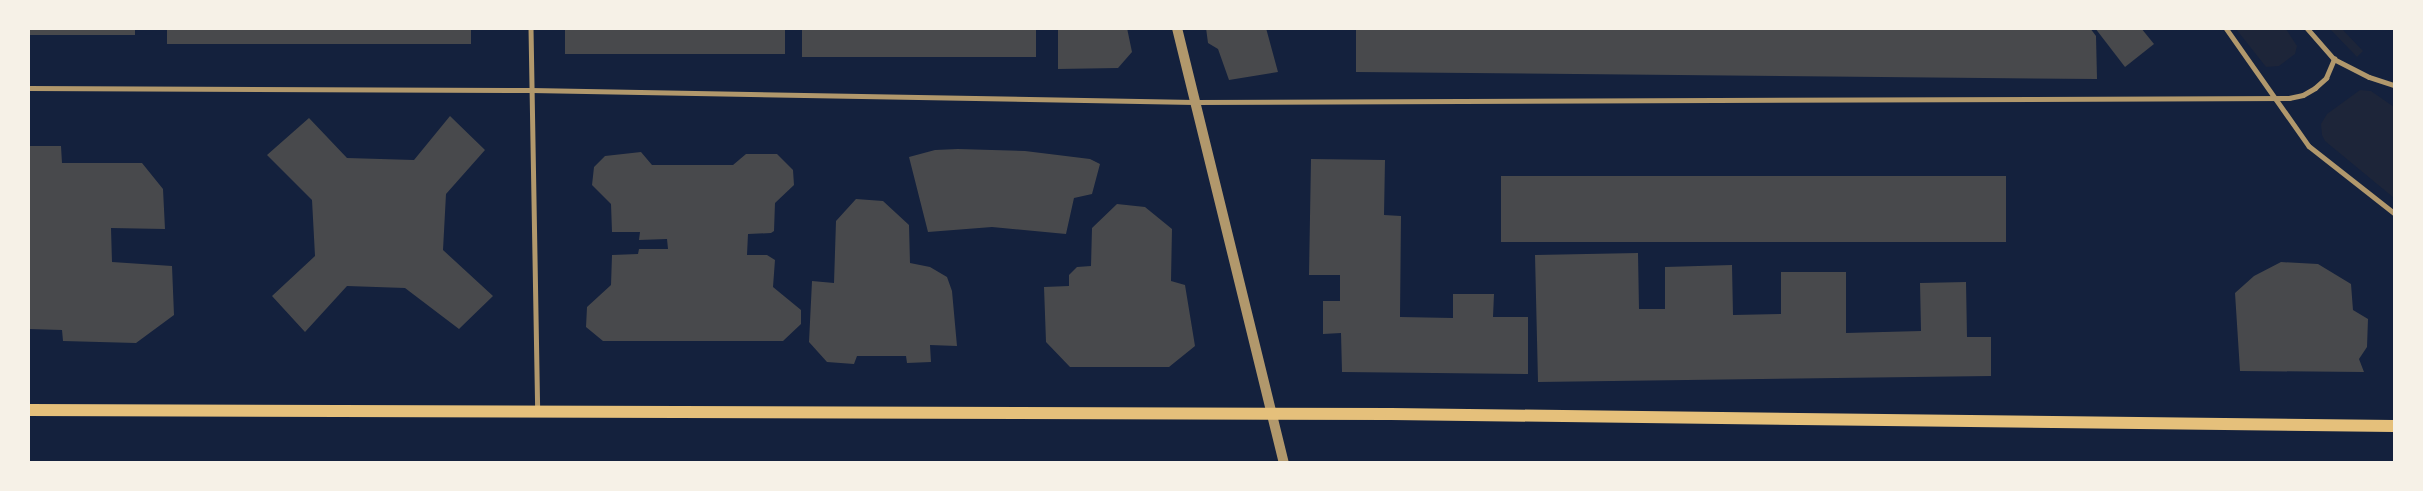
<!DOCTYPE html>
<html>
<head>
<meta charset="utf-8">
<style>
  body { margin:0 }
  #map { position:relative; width:2423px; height:491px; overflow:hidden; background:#14213d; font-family:Jost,sans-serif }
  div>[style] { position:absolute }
  .green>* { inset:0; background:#1d2539 }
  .building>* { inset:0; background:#48494c; transform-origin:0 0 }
  .service>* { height:4.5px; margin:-2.25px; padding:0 2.25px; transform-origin:2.25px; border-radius:2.25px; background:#b1986c }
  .tertiary>* { height:10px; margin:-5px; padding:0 5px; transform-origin:5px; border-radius:5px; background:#b1986c }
  .secondary>* { height:12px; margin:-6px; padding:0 6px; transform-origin:6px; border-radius:6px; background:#e5c07b }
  span { translate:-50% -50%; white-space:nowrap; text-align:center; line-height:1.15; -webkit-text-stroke:6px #f6f1e7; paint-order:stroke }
  .frame { position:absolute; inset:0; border:30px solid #f6f1e7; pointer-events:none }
</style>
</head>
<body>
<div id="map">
  <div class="green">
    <div style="clip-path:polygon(2236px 29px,2286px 29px,2297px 46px,2295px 54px,2279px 66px,2266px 67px)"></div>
    <div style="clip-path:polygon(2330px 29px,2342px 29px,2363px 51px,2357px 57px)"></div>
    <div style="clip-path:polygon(2360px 90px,2371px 91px,2394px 107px,2394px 198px,2325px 141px,2322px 135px,2321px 124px,2327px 114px)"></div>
  </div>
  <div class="building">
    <div style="left:28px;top:28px;width:107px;height:7px"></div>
    <div style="left:167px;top:28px;width:304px;height:16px"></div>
    <div style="left:565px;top:28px;width:220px;height:26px"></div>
    <div style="left:802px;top:28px;width:234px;height:29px"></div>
    <div style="clip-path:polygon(1058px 28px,1127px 28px,1132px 52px,1118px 68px,1058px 69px)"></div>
    <div style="clip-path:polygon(1206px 28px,1266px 28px,1278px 72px,1229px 80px,1218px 49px,1208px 43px)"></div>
    <div style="clip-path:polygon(1356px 28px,2090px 28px,2096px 36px,2097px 79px,1356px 72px)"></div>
    <div style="clip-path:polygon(2095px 28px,2141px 28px,2154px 44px,2125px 67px)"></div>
    <div style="clip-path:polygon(450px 116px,485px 150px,446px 194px,443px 250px,493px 296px,459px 329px,405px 288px,347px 286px,305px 332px,272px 296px,315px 256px,312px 200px,267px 155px,309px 118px,347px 158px,414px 160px)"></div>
    <div style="clip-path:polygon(28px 146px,61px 146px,62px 163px,142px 163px,163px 189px,165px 229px,111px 228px,112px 262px,172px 266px,174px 315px,136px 343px,63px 341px,62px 330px,28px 329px)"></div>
    <div style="clip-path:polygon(958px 149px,1025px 151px,1090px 159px,1100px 164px,1092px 194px,1074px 198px,1066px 234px,992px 227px,928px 232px,909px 157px,935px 150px)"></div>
    <div style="clip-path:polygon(641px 152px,652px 165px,733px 165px,746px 154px,777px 154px,793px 170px,794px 185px,775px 203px,774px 231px,771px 233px,748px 234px,747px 255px,767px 255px,775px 260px,773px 287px,801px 310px,801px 324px,783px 341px,603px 341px,586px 327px,587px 307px,611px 285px,612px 255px,638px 254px,639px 249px,668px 249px,667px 239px,639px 240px,640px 232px,612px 232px,611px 204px,592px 185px,594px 167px,605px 156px)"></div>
    <div style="clip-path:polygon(1311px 159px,1385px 160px,1384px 215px,1401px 216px,1400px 317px,1453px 318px,1453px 294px,1494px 294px,1493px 317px,1528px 317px,1528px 374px,1342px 372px,1341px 333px,1323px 334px,1323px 301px,1340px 301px,1340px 275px,1309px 275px)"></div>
    <div style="left:1501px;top:176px;width:505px;height:66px"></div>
    <div style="clip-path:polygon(856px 199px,883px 201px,909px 225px,910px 263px,930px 267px,947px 277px,952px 291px,957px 346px,930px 345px,931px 362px,907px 363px,906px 356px,857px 356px,854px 364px,827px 362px,809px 342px,812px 281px,834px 283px,836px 221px)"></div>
    <div style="clip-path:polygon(1117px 204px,1145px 207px,1172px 229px,1171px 281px,1185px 285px,1195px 346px,1169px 367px,1070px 367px,1046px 342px,1044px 287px,1069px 286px,1069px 275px,1077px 267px,1091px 266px,1092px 228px)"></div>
    <div style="clip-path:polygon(1638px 253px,1639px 309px,1665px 309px,1665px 267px,1732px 265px,1733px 315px,1781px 314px,1781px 272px,1846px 272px,1846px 333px,1921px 331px,1920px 283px,1966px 282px,1967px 337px,1991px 337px,1991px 376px,1538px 382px,1535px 255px)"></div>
    <div style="clip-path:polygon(2281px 262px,2318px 264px,2351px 284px,2353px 310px,2368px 319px,2367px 347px,2359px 359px,2364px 372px,2240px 371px,2235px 293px,2254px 276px)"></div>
  </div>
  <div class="service">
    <div style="left:531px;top:28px;width:382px;rotate:89deg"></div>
    <div style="left:2226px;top:28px;width:144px;rotate:54.9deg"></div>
    <div style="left:2309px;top:146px;width:108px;rotate:38.2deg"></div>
    <div style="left:2307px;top:28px;width:41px;rotate:48.9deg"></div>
    <div style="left:2334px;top:59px;width:39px;rotate:27deg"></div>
    <div style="left:2369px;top:77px;width:26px;rotate:18deg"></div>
    <div style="left:28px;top:88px;width:503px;rotate:0.23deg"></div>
    <div style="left:531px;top:90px;width:663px;rotate:1.04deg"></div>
    <div style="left:1194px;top:102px;width:1095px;rotate:-0.21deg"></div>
    <div style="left:2289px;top:98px;width:14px;rotate:-12deg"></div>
    <div style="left:2303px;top:95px;width:14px;rotate:-30deg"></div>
    <div style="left:2315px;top:88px;width:15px;rotate:-42deg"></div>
    <div style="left:2326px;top:78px;width:21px;rotate:-67deg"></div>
  </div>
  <div class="tertiary">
    <div style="left:1177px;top:28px;width:447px;rotate:76.2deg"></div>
  </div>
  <div class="secondary">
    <div style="left:28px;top:410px;width:1363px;rotate:0.17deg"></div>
    <div style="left:1391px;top:414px;width:1003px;rotate:0.69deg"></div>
  </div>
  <div class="frame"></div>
</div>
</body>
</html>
